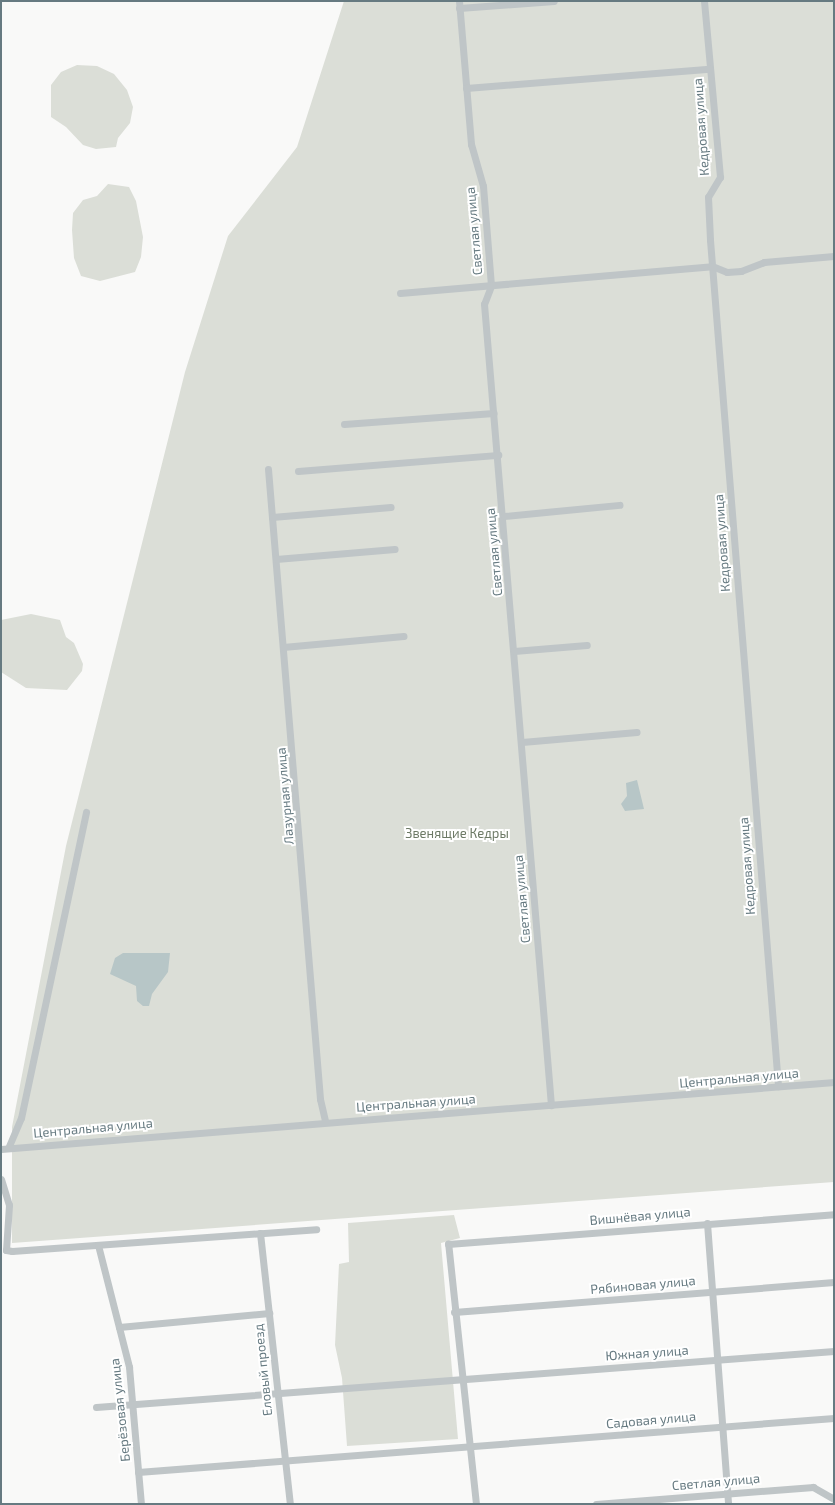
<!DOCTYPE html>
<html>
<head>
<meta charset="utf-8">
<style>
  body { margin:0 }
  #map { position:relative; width:835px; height:1505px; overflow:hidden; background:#f9f9f8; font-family:"Exo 2",sans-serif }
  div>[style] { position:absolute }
  .green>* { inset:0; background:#dbded7 }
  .water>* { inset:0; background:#b7c6c7 }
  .minor>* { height:7px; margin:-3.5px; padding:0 3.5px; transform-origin:3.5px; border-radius:3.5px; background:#bfc5c7 }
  span { translate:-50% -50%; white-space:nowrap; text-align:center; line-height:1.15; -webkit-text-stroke:4px #fff; paint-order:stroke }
  .street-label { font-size:13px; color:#667a81 }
  .park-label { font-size:13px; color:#6c7965 }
  .frame { position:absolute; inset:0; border:2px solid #667a81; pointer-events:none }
</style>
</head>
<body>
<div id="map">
  <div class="green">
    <div style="clip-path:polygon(344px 1px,834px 1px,834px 1182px,12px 1243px,12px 1127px,66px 846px,185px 372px,228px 236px,297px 147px)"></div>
    <div style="clip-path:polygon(77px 65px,97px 66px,114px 74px,127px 90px,133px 107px,130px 123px,118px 138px,116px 147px,96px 149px,83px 145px,66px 127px,51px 117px,51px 85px,61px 72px)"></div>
    <div style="clip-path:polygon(108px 184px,129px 187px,136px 201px,143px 237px,141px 257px,135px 272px,100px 281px,81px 276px,74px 258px,72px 230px,73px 213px,83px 200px,97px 196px)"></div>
    <div style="clip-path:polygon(31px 614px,60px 620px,66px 637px,74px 643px,83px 664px,82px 671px,67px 690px,26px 688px,1px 672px,1px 620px)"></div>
    <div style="clip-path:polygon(454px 1215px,460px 1238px,441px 1243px,458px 1439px,347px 1446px,342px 1378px,335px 1345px,339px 1264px,349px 1262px,348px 1223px)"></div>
  </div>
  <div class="water">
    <div style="clip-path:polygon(637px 780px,644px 809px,625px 811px,621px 804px,627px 796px,626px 783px)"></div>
    <div style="clip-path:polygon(123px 953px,170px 953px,168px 972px,152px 994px,149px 1006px,143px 1006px,137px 1001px,136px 986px,110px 974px,115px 958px)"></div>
  </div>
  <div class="minor">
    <div style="left:459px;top:1px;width:144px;rotate:85.2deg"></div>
    <div style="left:471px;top:144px;width:44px;rotate:74.1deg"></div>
    <div style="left:483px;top:186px;width:100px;rotate:85.4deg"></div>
    <div style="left:491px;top:286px;width:19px;rotate:111deg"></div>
    <div style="left:484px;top:304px;width:804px;rotate:85.22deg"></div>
    <div style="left:704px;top:1px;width:177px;rotate:84.8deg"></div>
    <div style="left:720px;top:177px;width:23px;rotate:121deg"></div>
    <div style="left:708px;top:197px;width:43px;rotate:87.3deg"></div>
    <div style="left:710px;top:240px;width:849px;rotate:85.4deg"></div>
    <div style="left:459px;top:8px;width:95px;rotate:-4.2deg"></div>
    <div style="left:466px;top:88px;width:244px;rotate:-4.5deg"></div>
    <div style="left:400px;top:293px;width:313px;rotate:-4.9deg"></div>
    <div style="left:712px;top:266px;width:16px;rotate:22deg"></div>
    <div style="left:727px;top:272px;width:14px;rotate:-4deg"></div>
    <div style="left:741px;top:271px;width:25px;rotate:-21deg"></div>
    <div style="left:764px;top:262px;width:70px;rotate:-4.9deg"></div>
    <div style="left:344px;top:424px;width:150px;rotate:-4.2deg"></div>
    <div style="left:268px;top:469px;width:632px;rotate:85.28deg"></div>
    <div style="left:320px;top:1099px;width:23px;rotate:77deg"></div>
    <div style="left:298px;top:471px;width:201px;rotate:-4.6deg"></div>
    <div style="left:504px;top:516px;width:116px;rotate:-5.5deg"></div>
    <div style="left:272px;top:517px;width:119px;rotate:-4.8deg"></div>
    <div style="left:276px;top:559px;width:119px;rotate:-4.8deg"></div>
    <div style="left:283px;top:647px;width:121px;rotate:-5.2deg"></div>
    <div style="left:514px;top:651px;width:73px;rotate:-4.7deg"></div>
    <div style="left:522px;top:742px;width:115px;rotate:-5deg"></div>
    <div style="left:9px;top:1146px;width:30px;rotate:-67deg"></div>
    <div style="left:21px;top:1118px;width:313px;rotate:-78deg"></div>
    <div style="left:1px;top:1149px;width:836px;rotate:-4.6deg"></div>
    <div style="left:1px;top:1179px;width:27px;rotate:73deg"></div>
    <div style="left:9px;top:1205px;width:45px;rotate:93.8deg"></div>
    <div style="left:6px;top:1250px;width:6px;rotate:9deg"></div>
    <div style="left:12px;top:1251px;width:305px;rotate:-4.1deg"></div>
    <div style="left:707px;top:1223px;width:282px;rotate:85.7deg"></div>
    <div style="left:260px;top:1233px;width:273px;rotate:83.7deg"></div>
    <div style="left:98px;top:1245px;width:126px;rotate:75.7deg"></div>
    <div style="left:129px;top:1367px;width:138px;rotate:85deg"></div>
    <div style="left:454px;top:1312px;width:381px;rotate:-4.5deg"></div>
    <div style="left:119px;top:1327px;width:151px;rotate:-5.3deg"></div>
    <div style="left:96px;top:1407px;width:740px;rotate:-4.34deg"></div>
    <div style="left:138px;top:1472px;width:698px;rotate:-4.44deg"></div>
    <div style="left:476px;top:1504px;width:262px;rotate:-96.1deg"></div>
    <div style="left:448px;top:1244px;width:387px;rotate:-4.4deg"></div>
    <div style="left:596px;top:1504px;width:218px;rotate:-4.5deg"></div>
    <div style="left:813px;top:1487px;width:24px;rotate:30deg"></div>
  </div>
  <div class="street-label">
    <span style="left:701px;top:127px;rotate:-94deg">Кедровая улица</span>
    <span style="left:474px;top:231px;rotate:-95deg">Светлая улица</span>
    <span style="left:722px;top:543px;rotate:-94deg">Кедровая улица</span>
    <span style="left:494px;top:552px;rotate:-95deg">Светлая улица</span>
    <span style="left:285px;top:796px;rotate:-95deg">Лазурная улица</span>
    <span style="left:747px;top:866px;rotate:-94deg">Кедровая улица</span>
    <span style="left:522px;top:899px;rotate:-95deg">Светлая улица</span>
    <span style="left:739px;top:1078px;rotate:-5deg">Центральная улица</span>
    <span style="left:416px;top:1103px;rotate:-4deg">Центральная улица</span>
    <span style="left:93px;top:1128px;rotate:-5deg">Центральная улица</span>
    <span style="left:640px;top:1216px;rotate:-5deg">Вишнёвая улица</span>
    <span style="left:643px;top:1285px;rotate:-5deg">Рябиновая улица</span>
    <span style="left:647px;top:1353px;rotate:-4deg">Южная улица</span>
    <span style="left:263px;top:1370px;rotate:-96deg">Еловый проезд</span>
    <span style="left:120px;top:1410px;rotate:-96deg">Берёзовая улица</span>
    <span style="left:651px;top:1420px;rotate:-5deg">Садовая улица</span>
    <span style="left:716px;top:1482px;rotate:-5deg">Светлая улица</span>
  </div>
  <div class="park-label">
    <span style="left:457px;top:833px">Звенящие Кедры</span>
  </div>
  <div class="frame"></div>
</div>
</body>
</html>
